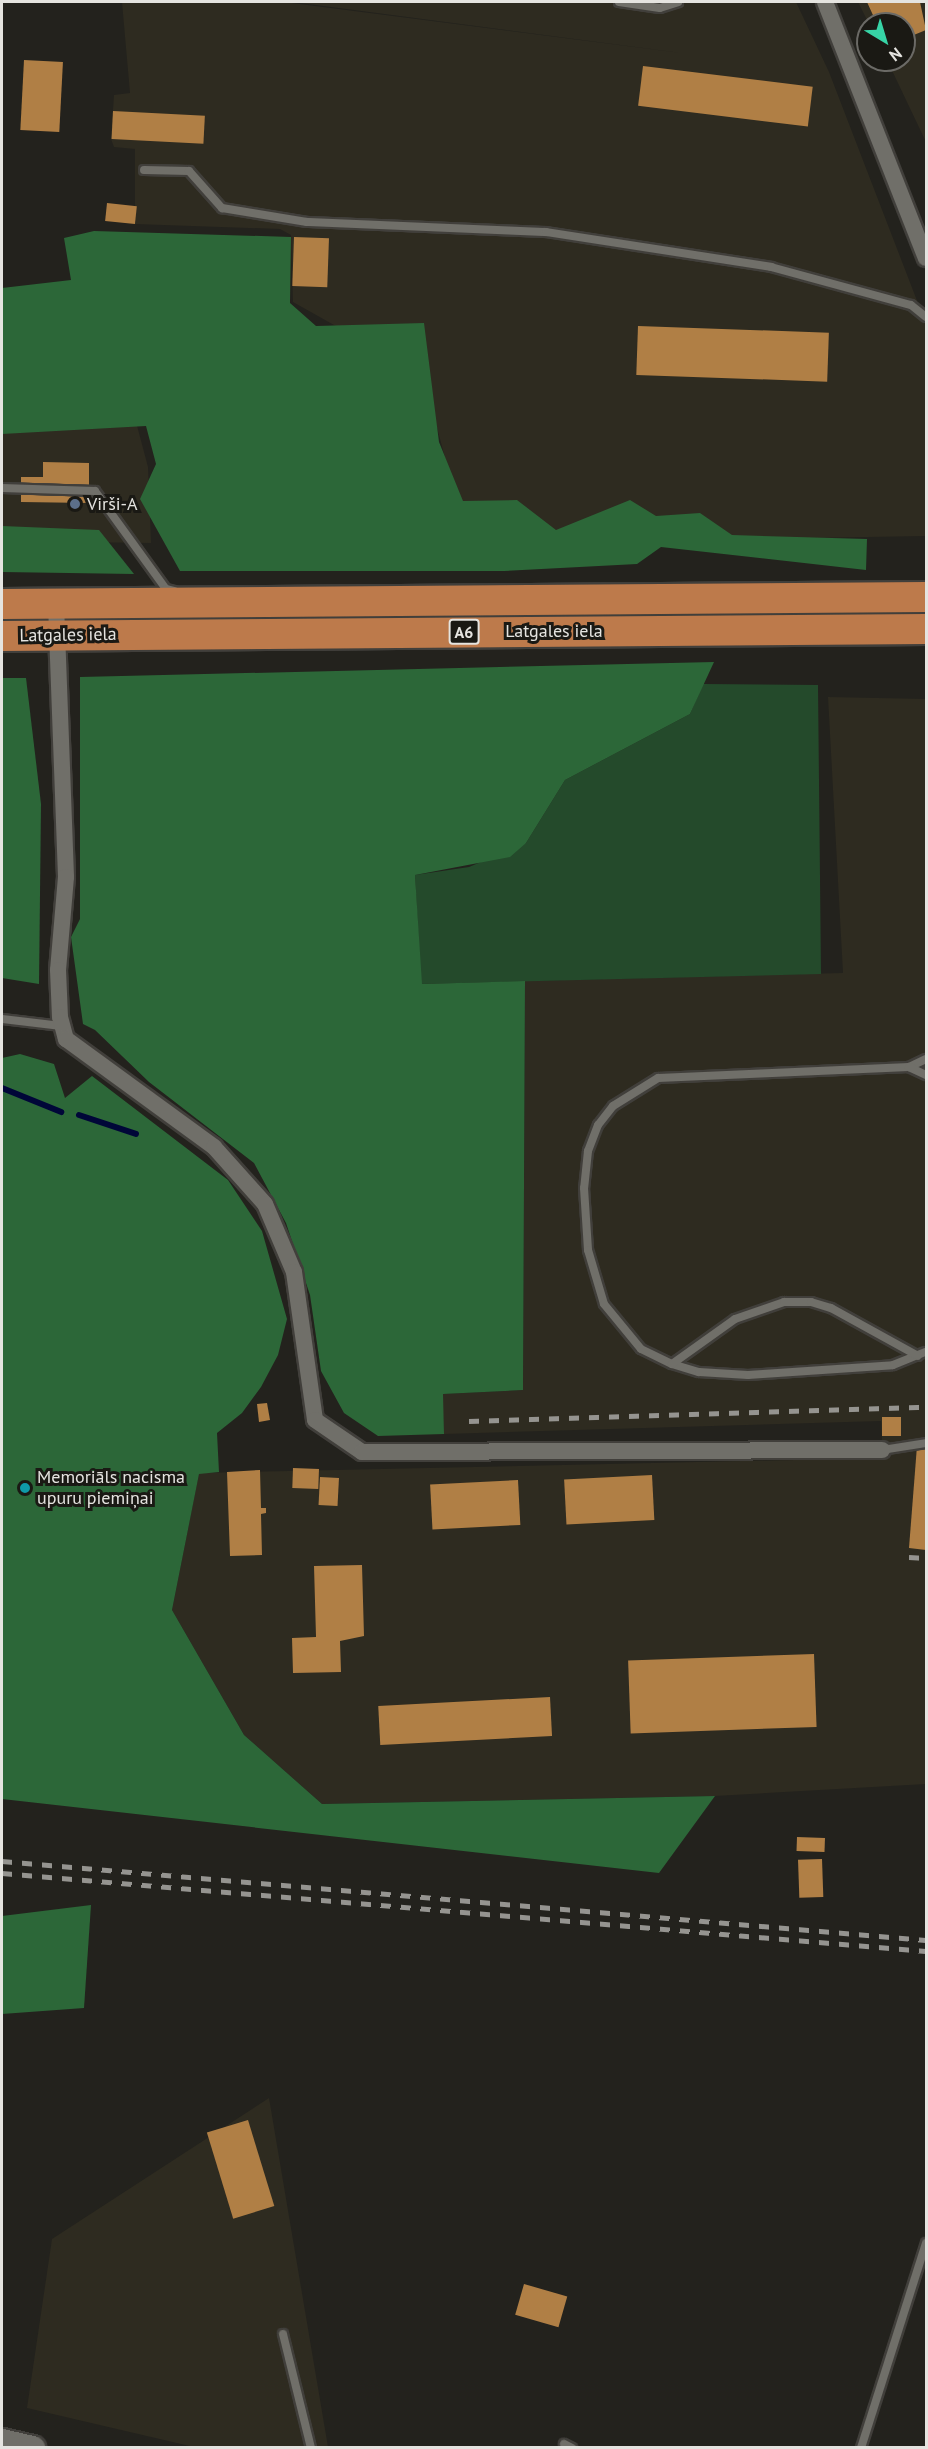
<!DOCTYPE html>
<html>
<head>
<meta charset="utf-8">
<style>
  body { margin:0 }
  #map { position:relative; width:928px; height:2449px; overflow:hidden; background:#23221d; font-family:"PT Sans",sans-serif }
  div>[style] { position:absolute }
  .built>* { inset:0; background:#2e2b20 }
  .green>* { inset:0; background:#244a2b }
  .forest>* { inset:0; background:#2c6738 }
  .stream>* { height:6px; margin:-3px; padding:0 3px; transform-origin:3px; border-radius:3px; background:#000638 }
  .building>* { inset:0; background:#b07f45; transform-origin:0 0 }
  .roads { filter:drop-shadow(2px 0 #413f3b) drop-shadow(-2px 0 #413f3b) drop-shadow(0 2px #413f3b) drop-shadow(0 -2px #413f3b) }
  .lane>* { height:8px; margin:-4px; padding:0 4px; transform-origin:4px; border-radius:4px; background:#706f69 }
  .street>* { height:16px; margin:-8px; padding:0 8px; transform-origin:8px; border-radius:8px; background:#706f69 }
  .secondary>* { height:24px; margin:-12px; padding:0 12px; transform-origin:12px; border-radius:12px; background:#706f69 }
  .highway>* { height:30px; margin:-15px; padding:0 15px; transform-origin:15px; border-radius:15px; background:#bd7a4b }
  .rail>* { height:4.5px; margin-top:-2.25px; transform-origin:0; background:repeating-linear-gradient(90deg,#959490 0 10px,transparent 0 20px) }
  .dots>* { width:16px; height:16px; translate:-50% -50%; box-sizing:border-box; border:3px solid #1a1914; border-radius:50% }
  span { translate:-50% -50%; white-space:nowrap; text-align:center; line-height:1.15; -webkit-text-stroke:6px #1a1914; paint-order:stroke }
  .shield-label span { padding:2px 4px; background:#1a1914; border:2px solid; border-radius:4px; -webkit-text-stroke-width:0 }
  .shield-label { font-size:16px; color:#e5e4e0; font-weight:700 }
  .poi-label { font-size:18px; color:#e5e4e0 }
  .left { translate:0 -50%; text-align:left }
  .street-label { font-size:18px; color:#e5e4e0 }
  .frame { position:absolute; inset:0; border:3px solid #e5e4e0; pointer-events:none }
  .north { position:absolute; left:856px; top:12px; width:60px; height:60px; box-sizing:border-box; background:#1a1914; border:2px solid #6b6a66; border-radius:50%; rotate:142deg; font-size:16px; font-weight:700; line-height:24px; text-align:center; color:#e5e4e0 }
  .north::after { content:''; display:block; margin:auto; width:21px; height:27px; background:#37d4a6; clip-path:polygon(50% 0,100% 100%,50% 72%,0 100%) }
</style>
</head>
<body>
<div id="map">
  <div class="built">
    <div style="clip-path:polygon(122px 2px,284px 2px,689px 54px,293px 2px,796px 2px,829px 72px,926px 324px,926px 536px,468px 544px,423px 375px,293px 302px,291px 235px,280px 229px,135px 224px,135px 149px,114px 147px,111px 139px,114px 95px,130px 93px)"></div>
    <div style="clip-path:polygon(858px 2px,926px 2px,926px 142px,887px 60px,904px 60px,904px 24px,869px 24px)"></div>
    <div style="clip-path:polygon(2px 418px,135px 418px,148px 467px,151px 543px,2px 541px)"></div>
    <div style="clip-path:polygon(828px 697px,926px 699px,926px 1784px,715px 1796px,322px 1804px,244px 1735px,172px 1610px,199px 1473px,883px 1458px,881px 1421px,444px 1434px,442px 1394px,523px 1390px,525px 981px,843px 973px)"></div>
    <div style="clip-path:polygon(269px 2098px,328px 2447px,194px 2447px,27px 2408px,52px 2239px)"></div>
  </div>
  <div class="green">
    <div style="clip-path:polygon(703px 684px,818px 685px,821px 974px,421px 984px,415px 875px,469px 867px,526px 843px,565px 780px,690px 714px)"></div>
  </div>
  <div class="forest">
    <div style="clip-path:polygon(94px 231px,291px 237px,290px 303px,316px 326px,424px 323px,439px 442px,463px 501px,517px 500px,556px 530px,630px 500px,656px 516px,700px 513px,732px 535px,867px 539px,866px 570px,661px 547px,637px 564px,504px 571px,180px 571px,140px 499px,156px 464px,146px 426px,2px 434px,2px 288px,71px 280px,64px 238px)"></div>
    <div style="clip-path:polygon(2px 526px,99px 530px,134px 574px,2px 572px)"></div>
    <div style="clip-path:polygon(714px 662px,690px 714px,565px 780px,526px 843px,510px 857px,415px 875px,422px 984px,525px 981px,523px 1390px,443px 1394px,444px 1434px,378px 1436px,344px 1413px,321px 1371px,310px 1295px,286px 1223px,254px 1163px,149px 1082px,95px 1030px,83px 1024px,71px 937px,80px 919px,80px 677px)"></div>
    <div style="clip-path:polygon(2px 678px,26px 678px,41px 804px,39px 984px,2px 978px)"></div>
    <div style="clip-path:polygon(20px 1054px,54px 1064px,65px 1098px,92px 1076px,228px 1180px,262px 1231px,287px 1319px,278px 1355px,261px 1387px,242px 1413px,217px 1433px,219px 1472px,199px 1474px,172px 1610px,244px 1735px,322px 1804px,715px 1796px,659px 1873px,2px 1799px,2px 1058px)"></div>
    <div style="clip-path:polygon(91px 1905px,84px 2008px,2px 2014px,2px 1916px)"></div>
  </div>
  <div class="stream">
    <div style="left:2px;top:1088px;width:64px;rotate:22.1deg"></div>
    <div style="left:79px;top:1115px;width:60px;rotate:18.4deg"></div>
  </div>
  <div class="building">
    <div style="clip-path:polygon(867px 2px,920px 2px,926px 30px,904px 39px,904px 24px,877px 24px)"></div>
    <div style="left:24px;top:60px;width:39px;height:70px;rotate:3deg"></div>
    <div style="left:643px;top:66px;width:171px;height:40px;rotate:7deg"></div>
    <div style="left:113px;top:111px;width:92px;height:28px;rotate:3deg"></div>
    <div style="left:107px;top:203px;width:30px;height:18px;rotate:6deg"></div>
    <div style="left:294px;top:237px;width:35px;height:49px;rotate:2deg"></div>
    <div style="left:638px;top:326px;width:191px;height:49px;rotate:2deg"></div>
    <div style="clip-path:polygon(43px 462px,89px 463px,89px 503px,21px 502px,21px 477px,43px 477px)"></div>
    <div style="clip-path:polygon(267px 1403px,270px 1420px,259px 1422px,257px 1404px)"></div>
    <div style="left:882px;top:1417px;width:19px;height:19px"></div>
    <div style="clip-path:polygon(917px 1446px,926px 1447px,926px 1550px,909px 1548px)"></div>
    <div style="left:293px;top:1468px;width:26px;height:20px;rotate:2deg"></div>
    <div style="clip-path:polygon(260px 1470px,261px 1508px,266px 1508px,266px 1513px,261px 1514px,262px 1555px,230px 1556px,227px 1472px)"></div>
    <div style="left:652px;top:1475px;width:45px;height:88px;rotate:87deg"></div>
    <div style="left:320px;top:1477px;width:19px;height:28px;rotate:3deg"></div>
    <div style="left:518px;top:1480px;width:45px;height:88px;rotate:87deg"></div>
    <div style="clip-path:polygon(362px 1565px,364px 1636px,340px 1641px,341px 1672px,293px 1673px,292px 1638px,316px 1637px,314px 1566px)"></div>
    <div style="left:814px;top:1654px;width:73px;height:186px;rotate:88deg"></div>
    <div style="left:550px;top:1697px;width:39px;height:172px;rotate:87deg"></div>
    <div style="left:797px;top:1837px;width:28px;height:14px;rotate:2deg"></div>
    <div style="left:822px;top:1859px;width:38px;height:24px;rotate:88deg"></div>
    <div style="left:248px;top:2120px;width:90px;height:43px;rotate:73deg"></div>
    <div style="left:524px;top:2284px;width:45px;height:32px;rotate:16deg"></div>
  </div>
  <div class="roads">
    <div class="lane">
      <div style="left:619px;top:2px;width:41px;rotate:8.3deg"></div>
      <div style="left:660px;top:8px;width:19px;rotate:-18deg"></div>
      <div style="left:144px;top:170px;width:45px;rotate:1.3deg"></div>
      <div style="left:189px;top:171px;width:50px;rotate:48.3deg"></div>
      <div style="left:222px;top:208px;width:86px;rotate:9.4deg"></div>
      <div style="left:307px;top:222px;width:239px;rotate:2.4deg"></div>
      <div style="left:546px;top:232px;width:228px;rotate:8.8deg"></div>
      <div style="left:771px;top:267px;width:145px;rotate:15.2deg"></div>
      <div style="left:911px;top:305px;width:19px;rotate:39deg"></div>
      <div style="left:2px;top:488px;width:93px;rotate:1.8deg"></div>
      <div style="left:95px;top:491px;width:121px;rotate:54.1deg"></div>
      <div style="left:166px;top:589px;width:9px;rotate:13deg"></div>
      <div style="left:2px;top:1019px;width:60px;rotate:6.7deg"></div>
      <div style="left:926px;top:1059px;width:19px;rotate:155deg"></div>
      <div style="left:909px;top:1067px;width:251px;rotate:177.5deg"></div>
      <div style="left:658px;top:1078px;width:53px;rotate:148.1deg"></div>
      <div style="left:613px;top:1106px;width:24px;rotate:128deg"></div>
      <div style="left:598px;top:1125px;width:28px;rotate:111deg"></div>
      <div style="left:588px;top:1151px;width:37px;rotate:96deg"></div>
      <div style="left:584px;top:1188px;width:62px;rotate:86.3deg"></div>
      <div style="left:588px;top:1250px;width:56px;rotate:73.5deg"></div>
      <div style="left:604px;top:1304px;width:58px;rotate:50.6deg"></div>
      <div style="left:641px;top:1349px;width:34px;rotate:26deg"></div>
      <div style="left:672px;top:1364px;width:28px;rotate:17deg"></div>
      <div style="left:699px;top:1372px;width:49px;rotate:3.5deg"></div>
      <div style="left:748px;top:1375px;width:145px;rotate:-3.9deg"></div>
      <div style="left:893px;top:1365px;width:35px;rotate:-22deg"></div>
      <div style="left:909px;top:1067px;width:19px;rotate:25deg"></div>
      <div style="left:672px;top:1364px;width:77px;rotate:-35.5deg"></div>
      <div style="left:735px;top:1319px;width:52px;rotate:-19.1deg"></div>
      <div style="left:784px;top:1302px;width:27px"></div>
      <div style="left:811px;top:1302px;width:21px;rotate:17deg"></div>
      <div style="left:831px;top:1308px;width:99px;rotate:28.9deg"></div>
      <div style="left:882px;top:1450px;width:45px;rotate:-9deg"></div>
      <div style="left:283px;top:2334px;width:117px;rotate:76.2deg"></div>
      <div style="left:564px;top:2444px;width:9px;rotate:27deg"></div>
      <div style="left:861px;top:2448px;width:215px;rotate:-72.4deg"></div>
    </div>
    <div class="street">
      <div style="left:825px;top:2px;width:275px;rotate:68.5deg"></div>
      <div style="left:56px;top:604px;width:273px;rotate:87.9deg"></div>
      <div style="left:66px;top:877px;width:93px;rotate:94.9deg"></div>
      <div style="left:58px;top:970px;width:47px;rotate:87.6deg"></div>
      <div style="left:60px;top:1017px;width:23px;rotate:75deg"></div>
      <div style="left:66px;top:1039px;width:183px;rotate:36.1deg"></div>
      <div style="left:214px;top:1147px;width:76px;rotate:48.2deg"></div>
      <div style="left:265px;top:1204px;width:74px;rotate:66.9deg"></div>
      <div style="left:294px;top:1272px;width:149px;rotate:81.9deg"></div>
      <div style="left:315px;top:1420px;width:57px;rotate:34.2deg"></div>
      <div style="left:362px;top:1452px;width:520px;rotate:-0.22deg"></div>
    </div>
    <div class="secondary">
      <div style="left:2px;top:2441px;width:32px;rotate:13deg"></div>
    </div>
    <div class="highway">
      <div style="left:2px;top:604px;width:924px;rotate:-0.43deg"></div>
      <div style="left:2px;top:636px;width:924px;rotate:-0.43deg"></div>
    </div>
  </div>
  <div class="rail">
    <div style="left:469px;top:1421px;width:457px;rotate:-1.8deg"></div>
    <div style="left:909px;top:1557px;width:17px;rotate:3deg"></div>
    <div style="left:2px;top:1861px;width:927px;rotate:4.89deg"></div>
    <div style="left:2px;top:1873px;width:927px;rotate:4.83deg"></div>
  </div>
  <div class="dots">
    <div style="left:75px;top:504px;background:#5c6f8a"></div>
    <div style="left:25px;top:1488px;background:#0f9aa8"></div>
  </div>
  <div class="shield-label">
    <span style="left:464px;top:632px">A6</span>
  </div>
  <div class="poi-label">
    <span class="left" style="left:87px;top:504px">Virši-A</span>
    <span class="left" style="left:37px;top:1488px">Memoriāls nacisma<br>upuru piemiņai</span>
  </div>
  <div class="street-label">
    <span style="left:554px;top:631px">Latgales iela</span>
    <span style="left:68px;top:635px;rotate:-1deg">Latgales iela</span>
  </div>
  <div class="frame"></div>
  <div class="north">N</div>
</div>
</body>
</html>
